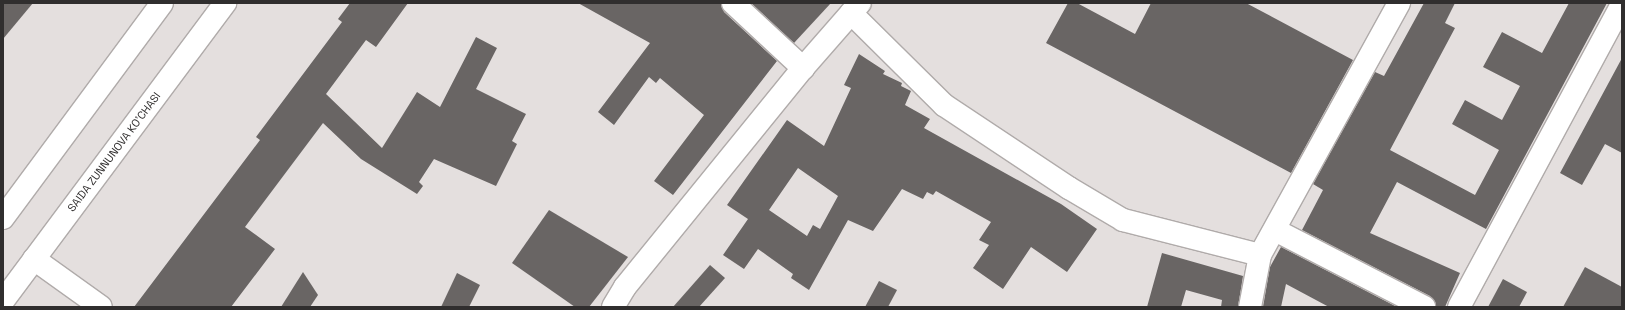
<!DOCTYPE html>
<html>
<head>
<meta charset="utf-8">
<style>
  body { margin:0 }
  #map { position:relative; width:1625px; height:310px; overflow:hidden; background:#e4dfde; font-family:"Space Grotesk",sans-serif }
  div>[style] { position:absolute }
  .building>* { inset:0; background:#696564 }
  .roads { filter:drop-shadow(1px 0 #b0abaa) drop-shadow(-1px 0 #b0abaa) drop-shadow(0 1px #b0abaa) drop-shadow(0 -1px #b0abaa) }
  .street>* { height:22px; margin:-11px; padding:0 11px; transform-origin:11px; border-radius:11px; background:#fff }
  .secondary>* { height:22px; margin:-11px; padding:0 11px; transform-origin:11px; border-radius:11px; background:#fff }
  span { translate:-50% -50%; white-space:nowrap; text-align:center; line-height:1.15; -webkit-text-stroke:4px #fff; paint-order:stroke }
  .street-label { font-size:11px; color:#302e2e }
  .frame { position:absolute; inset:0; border:4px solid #302e2e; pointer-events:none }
</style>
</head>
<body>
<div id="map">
  <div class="building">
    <div style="clip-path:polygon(3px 3px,33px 3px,3px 39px)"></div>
    <div style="clip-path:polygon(350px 3px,408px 3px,376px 47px,366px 40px,326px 94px,382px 148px,417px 92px,440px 107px,476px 37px,497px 48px,476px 89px,526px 114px,512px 141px,517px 144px,496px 186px,434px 159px,419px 182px,423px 186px,417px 194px,361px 159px,323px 123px,245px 227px,275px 249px,231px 307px,134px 307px,260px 140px,256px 137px,342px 22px,338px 19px)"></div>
    <div style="clip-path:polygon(578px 3px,721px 3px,724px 12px,777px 61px,673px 195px,654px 181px,704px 115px,660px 78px,656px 83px,649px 77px,614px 125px,598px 112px,650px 43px)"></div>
    <div style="clip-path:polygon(751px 3px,831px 3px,794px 43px)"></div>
    <div style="clip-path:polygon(1068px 3px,1077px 3px,1135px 34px,1151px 3px,1246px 3px,1353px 60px,1291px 173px,1046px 43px)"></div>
    <div style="clip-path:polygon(1424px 3px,1455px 3px,1445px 23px,1455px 28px,1390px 150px,1475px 195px,1499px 150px,1452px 124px,1465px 100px,1502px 120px,1520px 86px,1483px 67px,1502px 32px,1542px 53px,1569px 3px,1607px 3px,1486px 229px,1397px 182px,1370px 233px,1460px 273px,1445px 307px,1436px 307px,1430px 296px,1302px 230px,1323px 190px,1313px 184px,1375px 72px,1384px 76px)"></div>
    <div style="clip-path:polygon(evenodd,859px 54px,885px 71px,883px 74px,902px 83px,901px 86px,911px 91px,905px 105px,930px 119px,924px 128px,1061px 204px,1097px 229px,1067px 272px,1031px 247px,1003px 289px,973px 268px,989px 245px,979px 240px,991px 222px,936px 191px,933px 195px,927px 192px,923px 199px,902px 189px,873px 231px,848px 220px,809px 290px,791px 278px,793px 274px,758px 249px,744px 269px,723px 255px,748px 219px,727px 205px,787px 120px,824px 146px,851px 88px,844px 85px,859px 54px,798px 168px,838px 196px,820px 229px,813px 225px,807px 236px,769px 210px,798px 168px)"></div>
    <div style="clip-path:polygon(1622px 58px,1622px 153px,1605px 144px,1582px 185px,1560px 173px)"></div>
    <div style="clip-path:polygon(549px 210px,628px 257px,589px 307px,575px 307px,512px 263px)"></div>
    <div style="clip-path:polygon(1281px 247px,1397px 307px,1329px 307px,1286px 284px,1281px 307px,1263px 307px,1270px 267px)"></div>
    <div style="clip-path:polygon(1162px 253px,1243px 276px,1238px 307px,1221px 307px,1222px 300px,1186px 290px,1181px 307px,1147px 307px)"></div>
    <div style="clip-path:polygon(710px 265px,725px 278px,699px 307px,673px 307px)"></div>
    <div style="clip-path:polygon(1585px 267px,1622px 287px,1622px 307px,1563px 307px)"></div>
    <div style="clip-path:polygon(303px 272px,318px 295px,310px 307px,281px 307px)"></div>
    <div style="clip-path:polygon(457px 273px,480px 285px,469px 307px,441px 307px)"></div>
    <div style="clip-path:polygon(1503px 279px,1527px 292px,1519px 307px,1488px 307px)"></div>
    <div style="clip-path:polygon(879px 281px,897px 290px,888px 307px,865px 307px)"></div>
  </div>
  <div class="roads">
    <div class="street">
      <div style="left:733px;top:3px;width:96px;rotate:42.9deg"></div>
      <div style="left:851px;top:13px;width:131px;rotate:44.7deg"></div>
      <div style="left:944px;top:105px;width:150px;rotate:33.6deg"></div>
      <div style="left:1069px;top:188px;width:63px;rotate:30.7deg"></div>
      <div style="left:1123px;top:220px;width:141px;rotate:14.3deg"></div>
      <div style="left:1260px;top:255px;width:288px;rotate:-61.1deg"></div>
      <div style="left:1275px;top:230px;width:168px;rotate:27.3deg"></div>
      <div style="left:34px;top:259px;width:82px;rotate:35.6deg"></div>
      <div style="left:613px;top:307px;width:23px;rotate:-59deg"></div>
      <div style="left:625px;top:287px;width:282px;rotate:-50.9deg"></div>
      <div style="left:803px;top:68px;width:86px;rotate:-48.8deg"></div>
      <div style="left:1250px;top:307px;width:53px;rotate:-79.1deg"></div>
      <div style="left:1459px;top:307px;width:344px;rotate:-61.7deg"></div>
    </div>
    <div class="secondary">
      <div style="left:3px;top:218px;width:267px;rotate:-53.5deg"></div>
      <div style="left:3px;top:301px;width:372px;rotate:-53.3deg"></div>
    </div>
  </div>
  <div class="street-label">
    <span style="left:114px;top:152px;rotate:-53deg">SAIDA ZUNNUNOVA KO'CHASI</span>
  </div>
  <div class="frame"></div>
</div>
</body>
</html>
